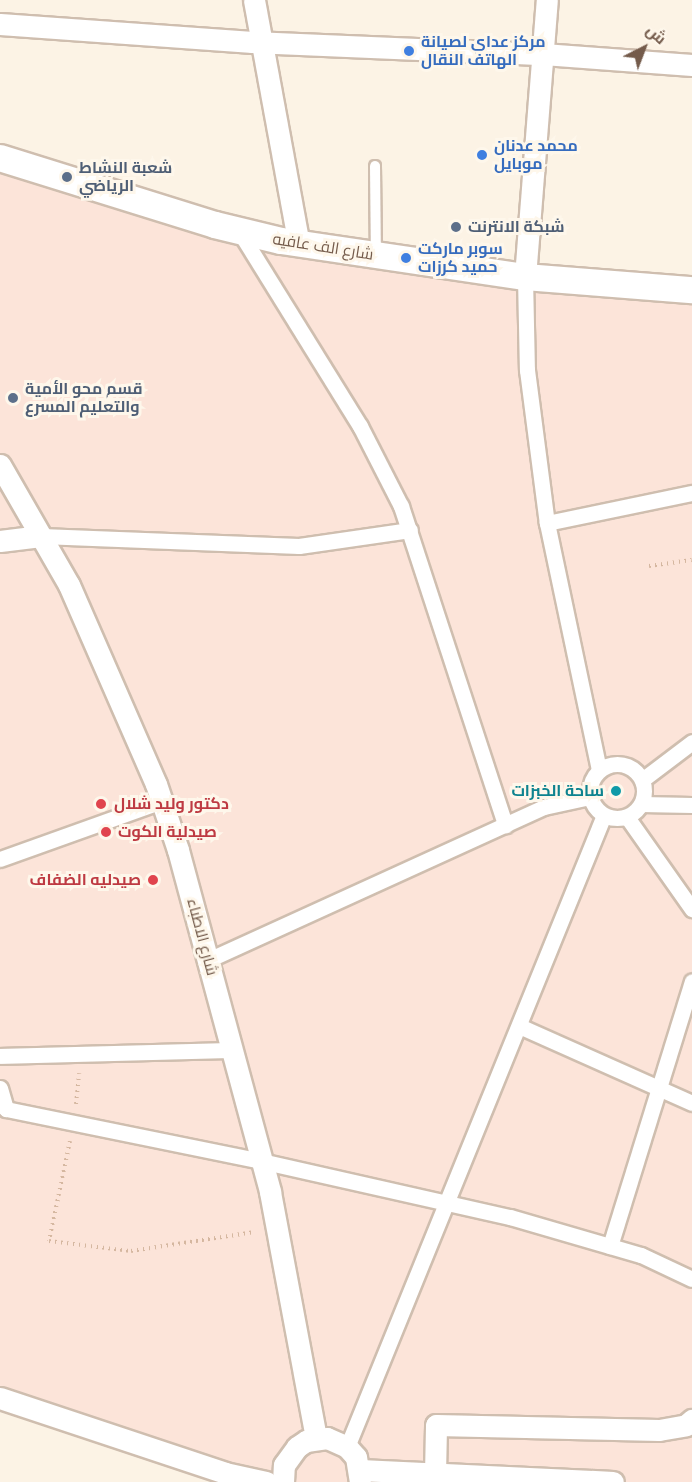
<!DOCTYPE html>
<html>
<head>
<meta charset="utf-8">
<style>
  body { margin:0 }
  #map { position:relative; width:692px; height:1482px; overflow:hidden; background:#fcf3e5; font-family:"Roboto Condensed",Cairo,sans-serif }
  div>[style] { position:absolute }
  .commercial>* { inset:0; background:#fce4d9 }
  .path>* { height:4px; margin-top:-2px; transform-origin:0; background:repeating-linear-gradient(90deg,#d5b7a0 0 1.5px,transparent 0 6px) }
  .roads { filter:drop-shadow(2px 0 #cfbeaf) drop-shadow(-2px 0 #cfbeaf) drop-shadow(0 2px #cfbeaf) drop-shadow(0 -2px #cfbeaf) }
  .service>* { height:10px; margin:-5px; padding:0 5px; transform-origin:5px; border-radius:5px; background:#fff }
  .pedestrian>* { height:15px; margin:-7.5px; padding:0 7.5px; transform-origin:7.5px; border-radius:7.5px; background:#fff }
  .pedestrian>.ring { margin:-7.5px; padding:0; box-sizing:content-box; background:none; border:15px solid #fff; border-radius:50% }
  .minor>* { height:21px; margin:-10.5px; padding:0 10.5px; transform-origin:10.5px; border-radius:10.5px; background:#fff }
  .tertiary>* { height:26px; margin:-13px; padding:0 13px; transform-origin:13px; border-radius:13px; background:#fff }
  .dots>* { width:16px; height:16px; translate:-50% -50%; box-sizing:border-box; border:3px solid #fef7eb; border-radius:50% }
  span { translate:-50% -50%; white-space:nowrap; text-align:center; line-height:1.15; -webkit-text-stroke:6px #fef7eb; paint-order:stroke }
  .shop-label { font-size:16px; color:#366cbe; font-weight:700 }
  .left { translate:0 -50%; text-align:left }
  .service-label { font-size:16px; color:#4e5e75; font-weight:700 }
  .street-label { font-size:16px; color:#745b4b }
  .culture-label { font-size:16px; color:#0d838f; font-weight:700 }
  .right { translate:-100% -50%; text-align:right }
  .health-label { font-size:16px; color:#be3a42; font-weight:700 }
  .north { position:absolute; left:614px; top:18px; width:60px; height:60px; -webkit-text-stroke:4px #fef7eb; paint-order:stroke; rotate:42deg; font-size:16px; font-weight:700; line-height:24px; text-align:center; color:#745b4b }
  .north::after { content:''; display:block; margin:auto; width:21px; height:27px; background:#745b4b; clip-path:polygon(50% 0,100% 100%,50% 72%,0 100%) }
</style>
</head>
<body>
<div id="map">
  <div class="commercial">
    <div style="clip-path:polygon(0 150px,239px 231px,692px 287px,692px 1482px,271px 1482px,0 1395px)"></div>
  </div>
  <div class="path">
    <div style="left:649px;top:566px;width:43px;rotate:-7.9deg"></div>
    <div style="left:76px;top:1104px;width:31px;rotate:-84deg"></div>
    <div style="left:70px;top:1141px;width:102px;rotate:101.9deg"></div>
    <div style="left:49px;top:1241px;width:83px;rotate:7deg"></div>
    <div style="left:131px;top:1251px;width:125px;rotate:-8.7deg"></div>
  </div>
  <div class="roads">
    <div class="service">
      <div style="left:375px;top:166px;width:89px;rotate:89.4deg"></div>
    </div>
    <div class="pedestrian">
      <div style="left:239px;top:231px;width:229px;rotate:58.2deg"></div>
      <div style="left:360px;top:426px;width:90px;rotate:62.9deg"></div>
      <div style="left:401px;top:506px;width:336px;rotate:71.9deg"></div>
      <div style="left:525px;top:277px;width:93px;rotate:88.8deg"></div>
      <div style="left:527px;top:370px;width:154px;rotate:82.6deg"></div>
      <div style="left:547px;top:523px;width:252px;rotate:78.1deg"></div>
      <div style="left:547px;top:523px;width:148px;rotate:-11.7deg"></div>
      <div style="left:41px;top:536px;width:258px;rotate:2.2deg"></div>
      <div style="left:299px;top:546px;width:112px;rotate:-8.2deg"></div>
      <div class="ring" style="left:590px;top:764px;width:39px;height:39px"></div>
      <div style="left:642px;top:780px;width:63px;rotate:-37.2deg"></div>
      <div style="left:641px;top:804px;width:51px;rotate:1.1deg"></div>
      <div style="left:627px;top:817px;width:113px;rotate:54.8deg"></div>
      <div style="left:0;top:859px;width:172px;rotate:-19.7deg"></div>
      <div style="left:208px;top:960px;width:369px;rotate:-24.5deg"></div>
      <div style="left:544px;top:807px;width:47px;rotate:-12.3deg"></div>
      <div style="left:519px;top:1026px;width:189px;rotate:24deg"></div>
      <div style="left:0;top:1056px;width:232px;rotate:-1.5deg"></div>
      <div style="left:0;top:1088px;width:22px;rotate:74deg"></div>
      <div style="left:6px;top:1109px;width:260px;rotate:11.5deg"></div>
      <div style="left:261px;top:1161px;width:255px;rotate:12.7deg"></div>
      <div style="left:510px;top:1217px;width:136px;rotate:16.2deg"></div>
      <div style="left:641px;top:1255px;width:56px;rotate:25.2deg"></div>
      <div style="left:610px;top:1246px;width:277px;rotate:-72.8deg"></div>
      <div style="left:347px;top:1447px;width:682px;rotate:-67.87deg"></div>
    </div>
    <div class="minor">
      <div style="left:254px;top:0;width:248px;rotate:79.6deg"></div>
      <div style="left:0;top:24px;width:253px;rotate:4.1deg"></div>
      <div style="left:252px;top:42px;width:291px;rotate:2.4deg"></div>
      <div style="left:543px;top:54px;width:149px;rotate:4.2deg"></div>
      <div style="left:525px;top:277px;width:278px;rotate:-85.5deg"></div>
      <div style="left:0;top:465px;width:138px;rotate:60.1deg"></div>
      <div style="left:69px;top:585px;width:217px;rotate:66.4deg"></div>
      <div style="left:156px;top:784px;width:70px;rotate:71.6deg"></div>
      <div style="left:178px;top:850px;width:354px;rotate:74.9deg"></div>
      <div style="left:270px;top:1192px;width:250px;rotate:79.4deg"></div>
      <div style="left:0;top:541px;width:41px;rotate:-7deg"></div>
      <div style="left:0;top:1398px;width:237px;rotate:18.4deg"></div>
      <div style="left:225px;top:1473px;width:42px;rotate:12.4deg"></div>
      <div style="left:360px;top:1470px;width:253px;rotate:2.7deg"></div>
      <div style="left:435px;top:1474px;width:49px;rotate:-88.8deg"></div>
      <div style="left:436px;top:1425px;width:223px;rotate:1.3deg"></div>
      <div style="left:659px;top:1430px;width:27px;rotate:-10deg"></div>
      <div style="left:686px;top:1425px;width:8px;rotate:-40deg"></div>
      <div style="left:283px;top:1482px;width:17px;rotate:-87deg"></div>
      <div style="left:284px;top:1465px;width:22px;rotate:-54deg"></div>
      <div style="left:297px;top:1447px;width:11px;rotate:-34deg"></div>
      <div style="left:306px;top:1441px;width:21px;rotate:-8deg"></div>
      <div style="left:327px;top:1438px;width:22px;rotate:24deg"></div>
      <div style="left:347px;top:1447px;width:13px;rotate:48deg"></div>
      <div style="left:356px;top:1457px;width:25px;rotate:81deg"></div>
    </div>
    <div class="tertiary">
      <div style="left:0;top:158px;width:225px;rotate:17.3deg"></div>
      <div style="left:215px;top:225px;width:68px;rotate:13.6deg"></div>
      <div style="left:281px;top:241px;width:247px;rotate:8.4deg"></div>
      <div style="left:525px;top:277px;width:168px;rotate:4.5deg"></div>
    </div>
  </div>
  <div class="dots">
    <div style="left:409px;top:51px;background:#3f7fe0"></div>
    <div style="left:482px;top:155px;background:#3f7fe0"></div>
    <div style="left:67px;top:177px;background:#5c6f8a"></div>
    <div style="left:456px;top:227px;background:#5c6f8a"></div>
    <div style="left:406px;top:258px;background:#3f7fe0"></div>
    <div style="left:13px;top:398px;background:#5c6f8a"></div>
    <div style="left:616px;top:791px;background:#0f9aa8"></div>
    <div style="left:101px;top:804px;background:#e0444e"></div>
    <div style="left:106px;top:832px;background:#e0444e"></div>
    <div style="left:153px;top:880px;background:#e0444e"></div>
  </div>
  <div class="shop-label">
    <span class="left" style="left:421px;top:51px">مركز عداي لصيانة<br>الهاتف النقال</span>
    <span class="left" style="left:494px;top:155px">محمد عدنان<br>موبايل</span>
    <span class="left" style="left:418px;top:258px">سوبر ماركت<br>حميد كرزات</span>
  </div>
  <div class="service-label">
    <span class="left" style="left:79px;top:177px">شعبة النشاط<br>الرياضي</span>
    <span class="left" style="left:468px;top:227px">شبكة الانترنت</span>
    <span class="left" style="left:25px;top:398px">قسم محو الأمية<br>والتعليم المسرع</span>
  </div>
  <div class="street-label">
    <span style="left:323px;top:247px;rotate:9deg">شارع الف عافيه</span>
    <span style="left:202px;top:937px;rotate:75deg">شارع الاطباء</span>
  </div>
  <div class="culture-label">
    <span class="right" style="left:604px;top:791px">ساحة الخبزات</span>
  </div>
  <div class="health-label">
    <span class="left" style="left:114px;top:804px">دكتور وليد شلال</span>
    <span class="left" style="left:118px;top:832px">صيدلية الكوت</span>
    <span class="right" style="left:141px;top:880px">صيدليه الضفاف</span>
  </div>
  <div class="north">ش</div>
</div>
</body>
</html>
